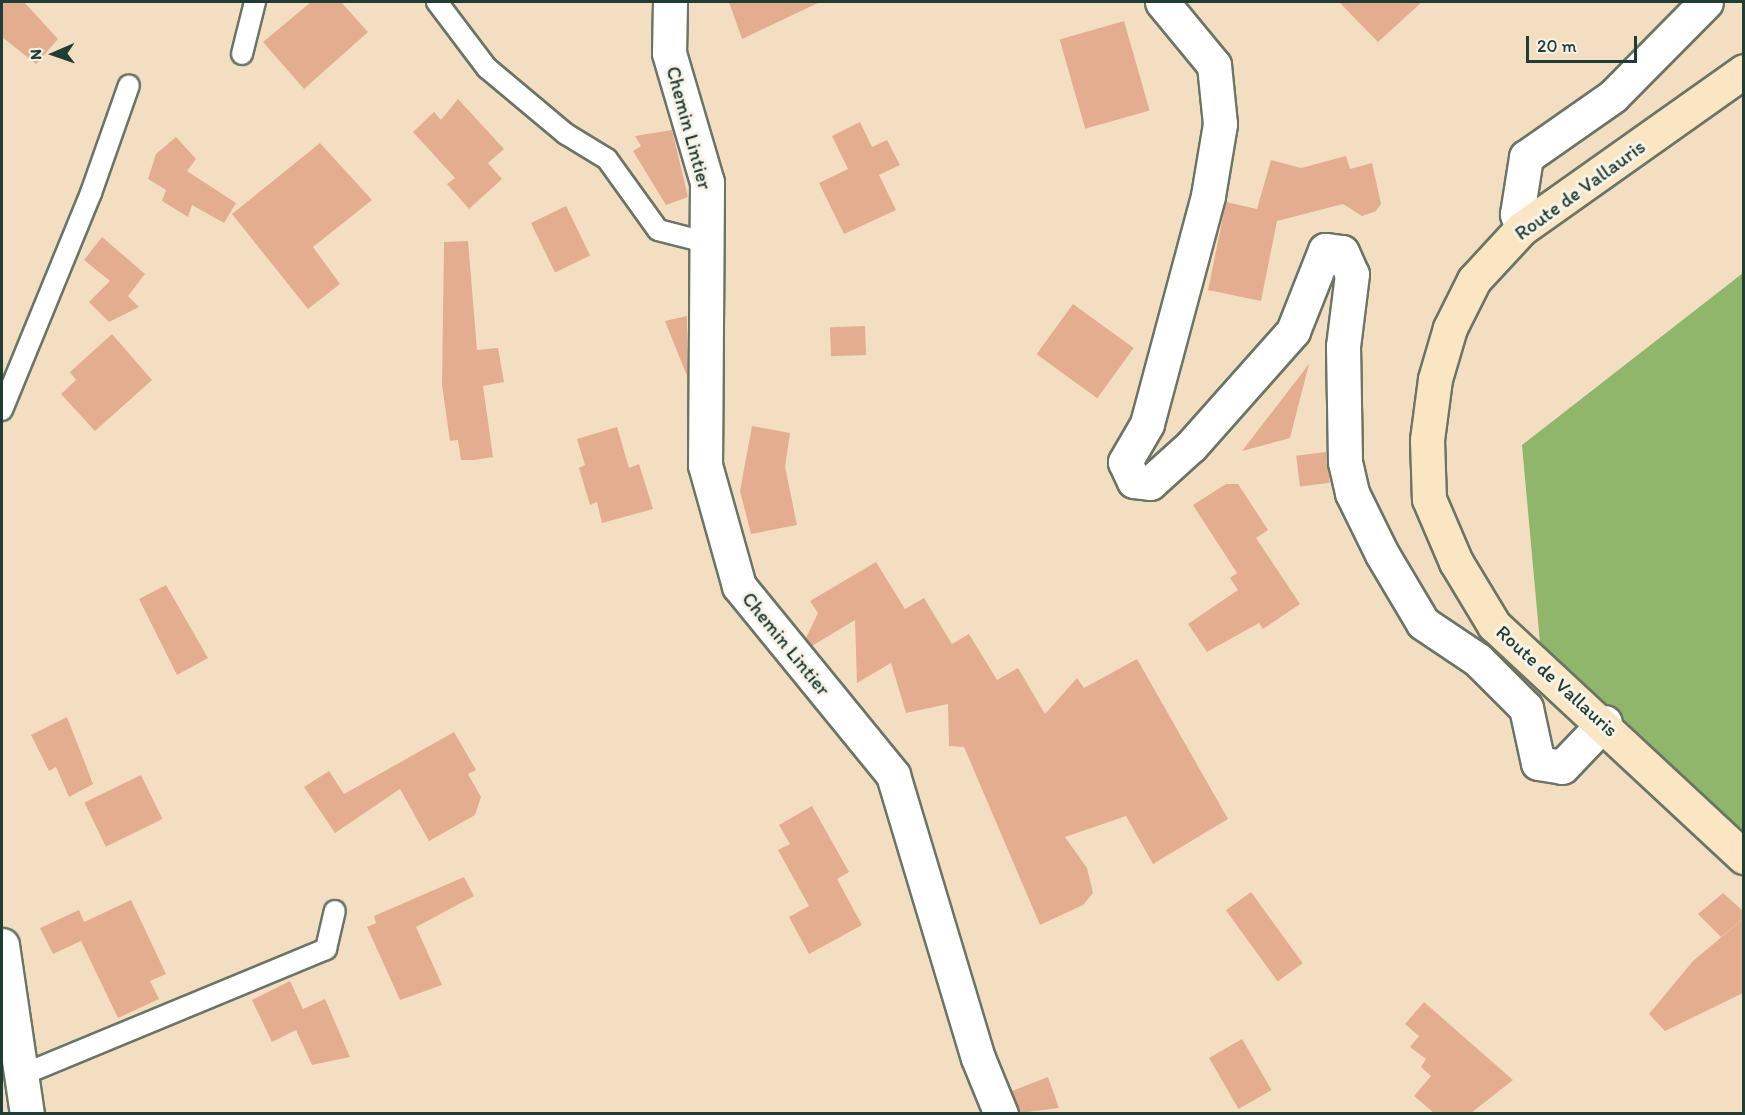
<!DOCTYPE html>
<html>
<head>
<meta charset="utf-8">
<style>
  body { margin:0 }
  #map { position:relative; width:1745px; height:1115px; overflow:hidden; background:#f4dec2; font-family:Itim,sans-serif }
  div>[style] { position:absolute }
  .forest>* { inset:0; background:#90b66c }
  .building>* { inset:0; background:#e4ad8f; transform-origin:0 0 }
  .roads { filter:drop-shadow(2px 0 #6a7566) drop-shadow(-2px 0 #6a7566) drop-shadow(0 2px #6a7566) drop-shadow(0 -2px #6a7566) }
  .lane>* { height:20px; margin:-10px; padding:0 10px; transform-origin:10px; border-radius:10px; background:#fff }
  .street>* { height:33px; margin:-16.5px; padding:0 16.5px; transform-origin:16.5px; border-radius:16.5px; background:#fff }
  .secondary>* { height:33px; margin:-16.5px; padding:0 16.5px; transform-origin:16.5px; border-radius:16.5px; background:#fbe6c4 }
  span { translate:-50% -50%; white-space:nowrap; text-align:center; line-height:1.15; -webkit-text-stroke:6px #f7f3e8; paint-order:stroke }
  .street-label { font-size:20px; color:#1f3d34 }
  .frame { position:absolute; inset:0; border:3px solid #1f3d34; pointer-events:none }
  .north { position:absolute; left:24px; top:24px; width:60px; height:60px; -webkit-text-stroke:4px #f7f3e8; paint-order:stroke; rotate:268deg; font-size:16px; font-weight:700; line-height:24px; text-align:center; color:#1f3d34 }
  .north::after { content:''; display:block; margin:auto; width:21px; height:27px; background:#1f3d34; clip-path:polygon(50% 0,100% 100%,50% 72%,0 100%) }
  .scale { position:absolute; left:1526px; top:36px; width:111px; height:27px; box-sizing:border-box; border:3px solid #1f3d34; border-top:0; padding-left:8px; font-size:18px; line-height:21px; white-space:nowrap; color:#1f3d34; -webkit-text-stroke:4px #f7f3e8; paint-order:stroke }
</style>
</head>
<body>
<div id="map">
  <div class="forest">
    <div style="clip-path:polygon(1743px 273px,1743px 841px,1540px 643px,1522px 445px)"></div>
  </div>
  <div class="building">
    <div style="clip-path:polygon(2px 2px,24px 2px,58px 39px,36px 64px,2px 37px)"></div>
    <div style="clip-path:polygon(311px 2px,341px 2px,368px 32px,304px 89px,263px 42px)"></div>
    <div style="clip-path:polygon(729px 2px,820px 2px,742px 39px)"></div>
    <div style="clip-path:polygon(1339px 2px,1422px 2px,1378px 42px)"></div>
    <div style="left:1124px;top:21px;width:93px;height:67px;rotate:74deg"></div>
    <div style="clip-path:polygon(458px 99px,504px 149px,488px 163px,502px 179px,469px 209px,447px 184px,455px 178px,413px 132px,434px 112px,441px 120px)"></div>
    <div style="clip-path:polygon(860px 122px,872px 147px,887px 140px,900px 165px,879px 175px,896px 210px,844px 234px,819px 183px,848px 169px,832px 136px)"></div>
    <div style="clip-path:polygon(672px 130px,688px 197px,666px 205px,633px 151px,641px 146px,635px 136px)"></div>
    <div style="clip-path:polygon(176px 137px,196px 159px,187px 171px,236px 203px,224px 223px,192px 205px,188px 217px,162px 201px,166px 190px,148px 179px,156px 154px)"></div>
    <div style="clip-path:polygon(320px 143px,372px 200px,313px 247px,340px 284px,308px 309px,232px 214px)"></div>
    <div style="clip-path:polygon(1346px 156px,1350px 169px,1372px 163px,1381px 204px,1376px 211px,1362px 216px,1343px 204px,1277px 221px,1261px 301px,1208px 290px,1226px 202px,1257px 209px,1271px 160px,1301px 168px)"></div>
    <div style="left:566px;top:206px;width:55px;height:39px;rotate:64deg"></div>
    <div style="clip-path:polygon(102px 237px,145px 274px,128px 296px,139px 307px,109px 322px,89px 302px,110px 281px,84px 260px)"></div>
    <div style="clip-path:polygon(468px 241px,477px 350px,498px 348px,504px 382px,483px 386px,493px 457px,474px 460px,461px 460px,458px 440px,450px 441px,442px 385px,444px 242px)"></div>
    <div style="left:1073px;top:304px;width:75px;height:62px;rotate:36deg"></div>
    <div style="clip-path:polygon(687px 316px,687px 376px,665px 321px)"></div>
    <div style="left:865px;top:326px;width:29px;height:35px;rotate:88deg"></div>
    <div style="clip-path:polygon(112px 334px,152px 380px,95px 431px,61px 394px,76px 380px,70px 372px)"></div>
    <div style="clip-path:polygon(1309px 364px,1290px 438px,1242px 451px)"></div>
    <div style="clip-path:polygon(752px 426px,790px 433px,785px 467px,797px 525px,751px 534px,740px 491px)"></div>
    <div style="clip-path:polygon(617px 427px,629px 468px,639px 464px,653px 509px,602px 523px,597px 502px,590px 505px,579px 468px,585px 465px,577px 439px)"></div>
    <div style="left:1326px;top:452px;width:31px;height:30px;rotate:83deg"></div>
    <div style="clip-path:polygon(1226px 484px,1238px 484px,1268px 530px,1256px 538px,1300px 604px,1263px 629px,1259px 623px,1207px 652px,1188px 624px,1238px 590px,1230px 578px,1237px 573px,1193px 505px)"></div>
    <div style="clip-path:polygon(876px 562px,905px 609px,924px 598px,952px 644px,969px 634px,997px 680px,1018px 668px,1045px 714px,1077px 678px,1084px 688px,1137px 659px,1228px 819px,1153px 864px,1126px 816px,1065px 837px,1087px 868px,1093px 893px,1083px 905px,1040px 925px,964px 747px,949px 746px,948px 704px,906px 713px,891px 663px,857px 683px,855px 620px,812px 646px,806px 638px,818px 613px,810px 601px)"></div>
    <div style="clip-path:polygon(166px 585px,208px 658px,177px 675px,139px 599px)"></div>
    <div style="clip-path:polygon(67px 717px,93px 784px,69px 797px,56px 767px,49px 771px,31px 735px)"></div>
    <div style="clip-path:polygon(454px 732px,476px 770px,468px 774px,481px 797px,475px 815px,429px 841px,400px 789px,335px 833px,304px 787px,329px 771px,344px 794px)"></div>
    <div style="left:141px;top:775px;width:49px;height:63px;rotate:64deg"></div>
    <div style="clip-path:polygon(812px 806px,849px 872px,837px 879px,862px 925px,809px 954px,789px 917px,809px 906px,778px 850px,790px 844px,779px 825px)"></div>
    <div style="clip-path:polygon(464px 877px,474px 896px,416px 927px,442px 985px,400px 1000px,367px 927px,376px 923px,374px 916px)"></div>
    <div style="left:1251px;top:892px;width:88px;height:31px;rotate:54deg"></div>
    <div style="clip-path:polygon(1723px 893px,1743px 911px,1743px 919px,1721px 937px,1698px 914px)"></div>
    <div style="clip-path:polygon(131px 900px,166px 974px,150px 981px,159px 999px,118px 1018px,81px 941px,53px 954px,40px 928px,79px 910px,84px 922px)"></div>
    <div style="clip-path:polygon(1743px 919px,1743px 993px,1665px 1031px,1649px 1014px,1693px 961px)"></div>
    <div style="clip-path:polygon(290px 981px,303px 1009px,325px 999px,350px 1057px,312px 1065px,296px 1030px,272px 1042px,252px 1000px)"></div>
    <div style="clip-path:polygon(1424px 1002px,1513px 1080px,1471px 1113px,1434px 1113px,1414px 1096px,1431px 1076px,1421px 1067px,1426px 1059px,1410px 1047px,1419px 1036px,1405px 1024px)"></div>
    <div style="left:1242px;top:1039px;width:59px;height:38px;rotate:60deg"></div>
    <div style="clip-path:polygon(1048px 1077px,1059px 1108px,1019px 1113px,1012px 1091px)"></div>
  </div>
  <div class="roads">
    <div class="lane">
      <div style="left:437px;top:2px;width:83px;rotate:52.9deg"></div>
      <div style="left:487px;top:68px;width:103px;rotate:39.9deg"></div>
      <div style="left:566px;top:134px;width:48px;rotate:31.4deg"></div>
      <div style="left:607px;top:159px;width:87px;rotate:54.3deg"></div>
      <div style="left:658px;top:230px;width:53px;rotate:14.3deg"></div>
      <div style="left:242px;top:54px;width:54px;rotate:-76deg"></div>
      <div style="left:2px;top:410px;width:235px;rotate:-67.7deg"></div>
      <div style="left:91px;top:193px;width:114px;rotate:-70.6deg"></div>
      <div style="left:22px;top:1075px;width:329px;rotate:-22.5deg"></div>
      <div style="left:326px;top:949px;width:39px;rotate:-77deg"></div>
    </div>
    <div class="street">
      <div style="left:670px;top:2px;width:51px;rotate:91.1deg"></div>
      <div style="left:669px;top:53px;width:134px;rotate:73.6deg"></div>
      <div style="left:707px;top:182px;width:283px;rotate:90.4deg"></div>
      <div style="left:705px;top:465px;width:126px;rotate:74.3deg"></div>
      <div style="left:739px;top:586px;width:244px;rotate:50.8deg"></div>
      <div style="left:893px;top:775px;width:295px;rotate:73.3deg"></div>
      <div style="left:978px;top:1058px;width:61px;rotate:67.7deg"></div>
      <div style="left:1162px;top:2px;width:82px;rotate:50.5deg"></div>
      <div style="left:1214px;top:65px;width:59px;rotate:84.2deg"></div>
      <div style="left:1220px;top:124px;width:73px;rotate:99.5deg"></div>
      <div style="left:1208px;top:196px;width:236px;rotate:105deg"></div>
      <div style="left:1147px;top:424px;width:44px;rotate:120.1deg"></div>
      <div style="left:1125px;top:462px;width:21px;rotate:65deg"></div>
      <div style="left:1134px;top:481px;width:16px;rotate:7deg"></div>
      <div style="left:1150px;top:483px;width:55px;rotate:-42.1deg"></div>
      <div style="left:1191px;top:446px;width:154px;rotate:-48.4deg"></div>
      <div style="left:1293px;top:331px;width:87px;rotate:-68.4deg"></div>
      <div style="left:1325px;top:250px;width:17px;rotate:7deg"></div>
      <div style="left:1342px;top:252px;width:24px;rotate:66deg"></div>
      <div style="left:1352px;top:274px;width:73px;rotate:97.1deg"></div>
      <div style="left:1343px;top:346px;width:116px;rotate:89deg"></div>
      <div style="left:1345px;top:462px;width:32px;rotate:77deg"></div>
      <div style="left:1352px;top:493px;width:68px;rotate:63.8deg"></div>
      <div style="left:1382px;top:554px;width:80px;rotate:59.3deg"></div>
      <div style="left:1423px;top:623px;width:66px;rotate:33.9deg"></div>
      <div style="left:1478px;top:660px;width:68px;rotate:45deg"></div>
      <div style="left:1526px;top:708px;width:56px;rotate:77.7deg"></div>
      <div style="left:1538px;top:763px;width:24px;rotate:9deg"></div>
      <div style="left:1562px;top:767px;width:62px;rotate:-46.3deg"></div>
      <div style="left:1522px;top:228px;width:15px;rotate:-110deg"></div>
      <div style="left:1517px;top:214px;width:58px;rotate:-81deg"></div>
      <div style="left:1526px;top:157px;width:106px;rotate:-35deg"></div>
      <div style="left:1613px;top:96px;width:132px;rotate:-45.3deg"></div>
      <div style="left:2px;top:945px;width:171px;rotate:81.6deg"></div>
    </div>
    <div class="secondary">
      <div style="left:1744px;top:71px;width:272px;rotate:144.7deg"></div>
      <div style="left:1522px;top:228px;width:71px;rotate:132.7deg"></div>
      <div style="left:1474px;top:280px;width:54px;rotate:116.6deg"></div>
      <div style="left:1450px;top:328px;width:53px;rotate:106.4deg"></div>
      <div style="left:1435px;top:379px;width:62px;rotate:97.5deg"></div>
      <div style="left:1427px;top:440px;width:59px;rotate:88.1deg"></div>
      <div style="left:1429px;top:499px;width:69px;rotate:66.8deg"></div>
      <div style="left:1456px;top:562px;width:74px;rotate:58.9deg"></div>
      <div style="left:1494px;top:625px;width:341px;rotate:42.9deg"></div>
    </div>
  </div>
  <div class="street-label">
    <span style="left:689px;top:128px;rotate:75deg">Chemin Lintier</span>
    <span style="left:1580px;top:190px;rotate:-36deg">Route de Vallauris</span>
    <span style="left:786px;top:644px;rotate:51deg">Chemin Lintier</span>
    <span style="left:1557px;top:681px;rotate:42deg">Route de Vallauris</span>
  </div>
  <div class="frame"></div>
  <div class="north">N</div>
  <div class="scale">20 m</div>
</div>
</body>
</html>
